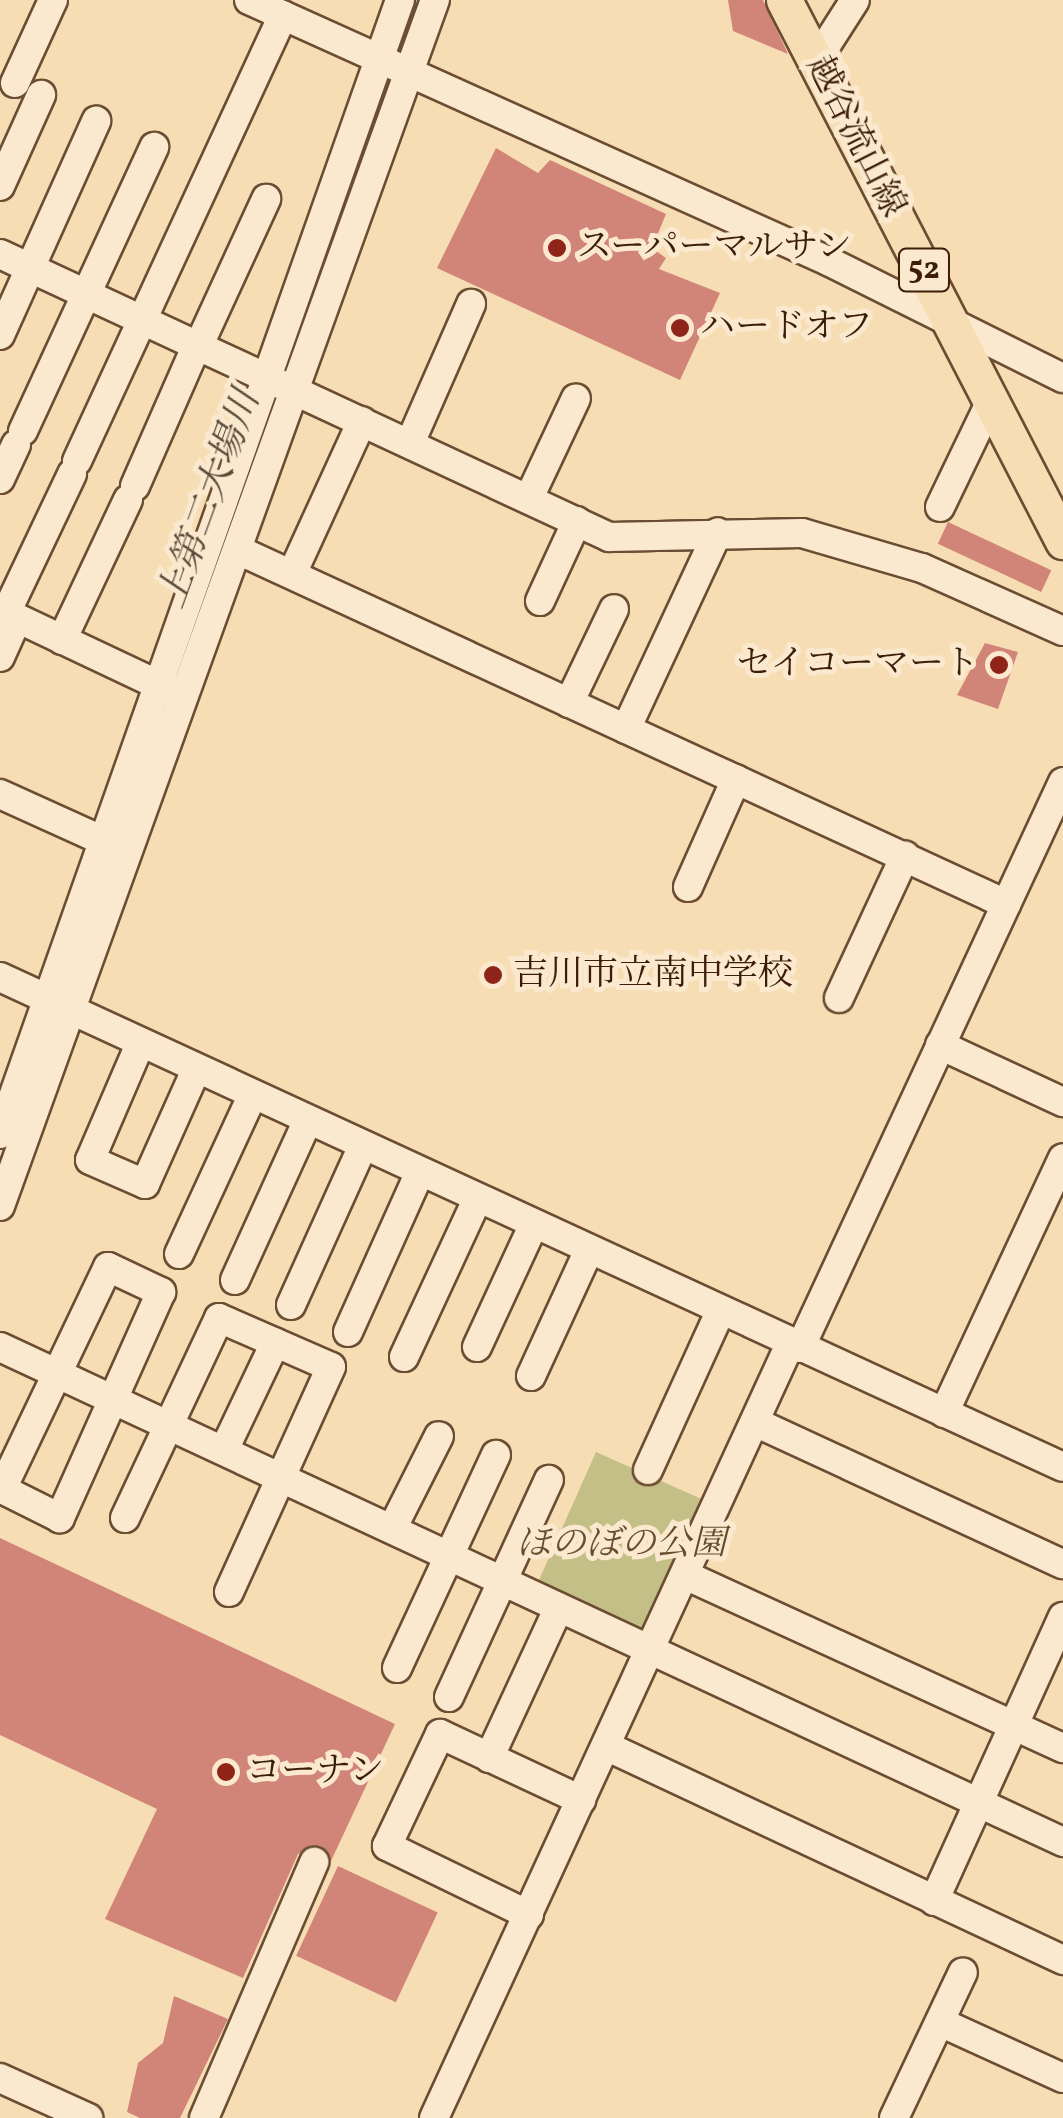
<!DOCTYPE html>
<html>
<head>
<meta charset="utf-8">
<style>
  body { margin:0 }
  #map { position:relative; width:1063px; height:2118px; overflow:hidden; background:#f7ddb3; font-family:Vollkorn,"Noto Serif JP",serif }
  div>[style] { position:absolute }
  .green>* { inset:0; background:#c4bf87; transform-origin:0 0 }
  .stream>* { height:6px; margin:-3px; padding:0 3px; transform-origin:3px; border-radius:3px; background:#9dbbaf }
  .building>* { inset:0; background:#d18578; transform-origin:0 0 }
  .roads { filter:drop-shadow(2px 0 #6b4d33) drop-shadow(-2px 0 #6b4d33) drop-shadow(0 2px #6b4d33) drop-shadow(0 -2px #6b4d33) }
  .minor>* { height:28px; margin:-14px; padding:0 14px; transform-origin:14px; border-radius:14px; background:#fae9ce }
  .major>* { height:35px; margin:-17.5px; padding:0 17.5px; transform-origin:17.5px; border-radius:17.5px; background:#f7ddb3 }
  .dots>* { width:28px; height:28px; translate:-50% -50%; box-sizing:border-box; border:5px solid #fae9ce; border-radius:50% }
  span { translate:-50% -50%; white-space:nowrap; text-align:center; line-height:1.15; -webkit-text-stroke:10px #fae9ce; paint-order:stroke }
  .shield-label span { padding:2px 8px; background:#fae9ce; border:2px solid; border-radius:8px; -webkit-text-stroke-width:0 }
  .shield-label { font-size:32px; color:#3c1d08; font-weight:700 }
  .street-label { font-size:35px; color:#3c1d08 }
  .poi-label { font-size:35px; color:#3c1d08 }
  .left { translate:0 -50%; text-align:left }
  .right { translate:-100% -50%; text-align:right }
  .park-label { font-size:35px; color:#654e2e; font-style:italic }
  .water-label { font-size:38px; color:#594c3a; font-style:italic }
</style>
</head>
<body>
<div id="map">
  <div class="green">
    <div style="left:596px;top:1452px;width:124px;height:150px;rotate:24deg"></div>
  </div>
  <div class="stream">
    <div style="left:398px;top:60px;width:64px;rotate:-70.7deg"></div>
    <div style="left:343px;top:216px;width:153px;rotate:-70.5deg"></div>
  </div>
  <div class="building">
    <div style="clip-path:polygon(728px 0,763px 0,788px 54px,733px 31px)"></div>
    <div style="clip-path:polygon(496px 148px,538px 173px,550px 160px,666px 214px,652px 248px,666px 258px,659px 269px,720px 293px,680px 380px,437px 268px)"></div>
    <div style="left:948px;top:522px;width:114px;height:24px;rotate:25deg"></div>
    <div style="clip-path:polygon(985px 643px,1018px 652px,998px 709px,957px 695px)"></div>
    <div style="clip-path:polygon(0 1538px,395px 1724px,331px 1861px,320px 1846px,298px 1854px,243px 1978px,105px 1919px,157px 1809px,0 1735px)"></div>
    <div style="left:338px;top:1866px;width:110px;height:99px;rotate:25deg"></div>
    <div style="clip-path:polygon(174px 1996px,228px 2019px,180px 2118px,140px 2118px,127px 2112px,138px 2063px,163px 2043px)"></div>
  </div>
  <div class="roads">
    <div class="minor">
      <div style="left:249px;top:0;width:637px;rotate:24.27deg"></div>
      <div style="left:830px;top:262px;width:260px;rotate:26.5deg"></div>
      <div style="left:816px;top:61px;width:72px;rotate:-57.4deg"></div>
      <div style="left:15px;top:83px;width:91px;rotate:-65.4deg"></div>
      <div style="left:0;top:186px;width:100px;rotate:-65.7deg"></div>
      <div style="left:0;top:254px;width:672px;rotate:24.92deg"></div>
      <div style="left:609px;top:537px;width:193px;rotate:-1.2deg"></div>
      <div style="left:802px;top:533px;width:125px;rotate:16.3deg"></div>
      <div style="left:922px;top:568px;width:154px;rotate:24.1deg"></div>
      <div style="left:0;top:335px;width:235px;rotate:-65.8deg"></div>
      <div style="left:199px;top:345px;width:161px;rotate:-65.3deg"></div>
      <div style="left:23px;top:431px;width:313px;rotate:-65.2deg"></div>
      <div style="left:410px;top:443px;width:152px;rotate:-66.3deg"></div>
      <div style="left:77px;top:461px;width:491px;rotate:-65.2deg"></div>
      <div style="left:0;top:479px;width:38px;rotate:-65deg"></div>
      <div style="left:135px;top:486px;width:154px;rotate:-66.3deg"></div>
      <div style="left:529px;top:498px;width:110px;rotate:-64.8deg"></div>
      <div style="left:940px;top:507px;width:118px;rotate:-64.3deg"></div>
      <div style="left:238px;top:550px;width:846px;rotate:24.75deg"></div>
      <div style="left:292px;top:574px;width:168px;rotate:-65.4deg"></div>
      <div style="left:540px;top:601px;width:88px;rotate:-65.2deg"></div>
      <div style="left:0;top:610px;width:189px;rotate:25.3deg"></div>
      <div style="left:6px;top:613px;width:154px;rotate:-64.6deg"></div>
      <div style="left:62px;top:640px;width:155px;rotate:-64.8deg"></div>
      <div style="left:0;top:657px;width:42px;rotate:-65.9deg"></div>
      <div style="left:569px;top:703px;width:104px;rotate:-64.4deg"></div>
      <div style="left:626px;top:729px;width:217px;rotate:-65deg"></div>
      <div style="left:0;top:794px;width:109px;rotate:24.4deg"></div>
      <div style="left:688px;top:887px;width:118px;rotate:-66deg"></div>
      <div style="left:0;top:977px;width:1170px;rotate:24.75deg"></div>
      <div style="left:839px;top:998px;width:157px;rotate:-65.1deg"></div>
      <div style="left:140px;top:1044px;width:126px;rotate:113.3deg"></div>
      <div style="left:90px;top:1160px;width:60px;rotate:23.6deg"></div>
      <div style="left:145px;top:1184px;width:125px;rotate:-65.9deg"></div>
      <div style="left:940px;top:1045px;width:136px;rotate:24.9deg"></div>
      <div style="left:0;top:1134px;width:1202px;rotate:-70.57deg"></div>
      <div style="left:0;top:1206px;width:1282px;rotate:-70.17deg"></div>
      <div style="left:179px;top:1254px;width:174px;rotate:-65.2deg"></div>
      <div style="left:108px;top:1267px;width:59px;rotate:25.3deg"></div>
      <div style="left:161px;top:1292px;width:248px;rotate:114.1deg"></div>
      <div style="left:60px;top:1518px;width:65px;rotate:-153.4deg"></div>
      <div style="left:2px;top:1489px;width:246px;rotate:-64.5deg"></div>
      <div style="left:235px;top:1280px;width:174px;rotate:-65.5deg"></div>
      <div style="left:291px;top:1305px;width:172px;rotate:-65.7deg"></div>
      <div style="left:348px;top:1332px;width:173px;rotate:-65.8deg"></div>
      <div style="left:0;top:1347px;width:1173px;rotate:24.97deg"></div>
      <div style="left:477px;top:1347px;width:133px;rotate:-65.2deg"></div>
      <div style="left:800px;top:1348px;width:624px;rotate:-65.08deg"></div>
      <div style="left:404px;top:1357px;width:173px;rotate:-65.1deg"></div>
      <div style="left:531px;top:1376px;width:136px;rotate:-65.3deg"></div>
      <div style="left:944px;top:1413px;width:281px;rotate:-65deg"></div>
      <div style="left:755px;top:1422px;width:339px;rotate:24.8deg"></div>
      <div style="left:224px;top:1450px;width:119px;rotate:-64.5deg"></div>
      <div style="left:648px;top:1470px;width:171px;rotate:-65.5deg"></div>
      <div style="left:125px;top:1518px;width:221px;rotate:-64.8deg"></div>
      <div style="left:219px;top:1318px;width:122px;rotate:23.6deg"></div>
      <div style="left:331px;top:1367px;width:247px;rotate:114.4deg"></div>
      <div style="left:392px;top:1529px;width:104px;rotate:-63.2deg"></div>
      <div style="left:685px;top:1575px;width:416px;rotate:24.6deg"></div>
      <div style="left:397px;top:1668px;width:235px;rotate:-65.1deg"></div>
      <div style="left:449px;top:1697px;width:239px;rotate:-65.3deg"></div>
      <div style="left:606px;top:1746px;width:505px;rotate:25.09deg"></div>
      <div style="left:489px;top:1758px;width:166px;rotate:-65.1deg"></div>
      <div style="left:934px;top:1901px;width:312px;rotate:-65.6deg"></div>
      <div style="left:529px;top:1915px;width:158px;rotate:-154.1deg"></div>
      <div style="left:387px;top:1846px;width:124px;rotate:-64.7deg"></div>
      <div style="left:440px;top:1734px;width:156px;rotate:25.1deg"></div>
      <div style="left:940px;top:2022px;width:135px;rotate:24.5deg"></div>
      <div style="left:0;top:2078px;width:97px;rotate:24.4deg"></div>
      <div style="left:204px;top:2118px;width:279px;rotate:-66.7deg"></div>
      <div style="left:434px;top:2118px;width:850px;rotate:-65.3deg"></div>
      <div style="left:894px;top:2118px;width:161px;rotate:-64.7deg"></div>
    </div>
    <div class="major">
      <div style="left:784px;top:0;width:609px;rotate:62.72deg"></div>
    </div>
  </div>
  <div class="dots">
    <div style="left:557px;top:248px;background:#8f2418"></div>
    <div style="left:680px;top:328px;background:#8f2418"></div>
    <div style="left:999px;top:665px;background:#8f2418"></div>
    <div style="left:493px;top:975px;background:#8f2418"></div>
    <div style="left:226px;top:1772px;background:#8f2418"></div>
  </div>
  <div class="shield-label">
    <span style="left:924px;top:270px">52</span>
  </div>
  <div class="street-label">
    <span style="left:855px;top:137px;rotate:63deg">越谷流山線</span>
  </div>
  <div class="poi-label">
    <span class="left" style="left:577px;top:248px">スーパーマルサン</span>
    <span class="left" style="left:700px;top:328px">ハードオフ</span>
    <span class="right" style="left:979px;top:665px">セイコーマート</span>
    <span class="left" style="left:513px;top:975px">吉川市立南中学校</span>
    <span class="left" style="left:246px;top:1772px">コーナン</span>
  </div>
  <div class="park-label">
    <span style="left:621px;top:1545px">ほのぼの公園</span>
  </div>
  <div class="water-label">
    <span style="left:211px;top:500px;rotate:-70deg">上第二大場川</span>
  </div>
</div>
</body>
</html>
